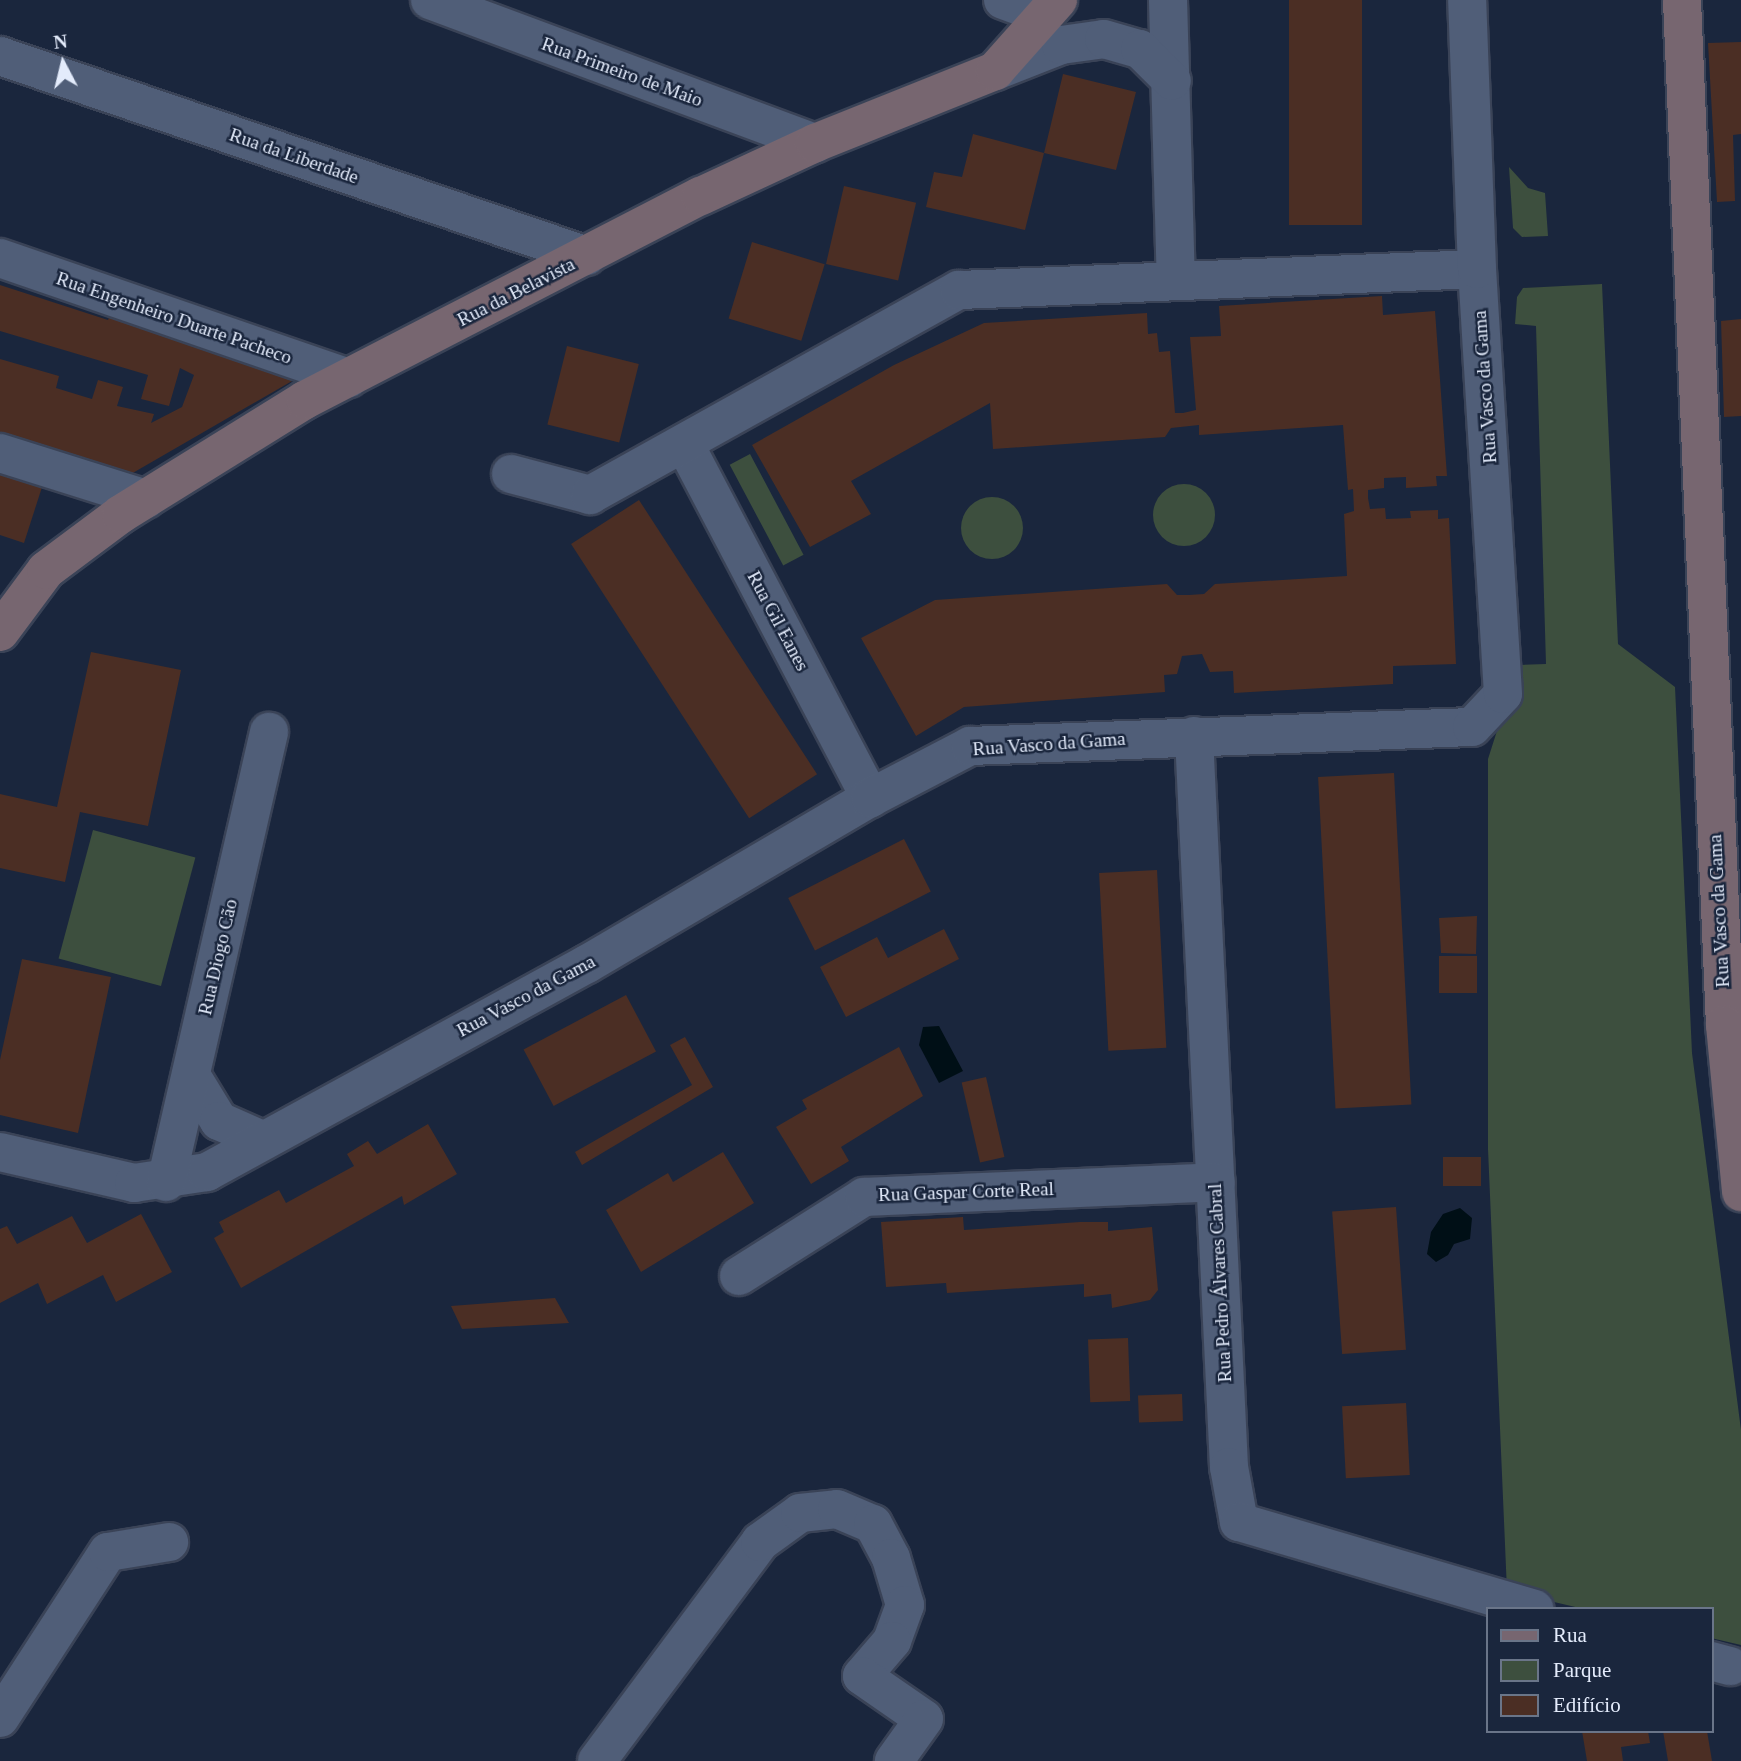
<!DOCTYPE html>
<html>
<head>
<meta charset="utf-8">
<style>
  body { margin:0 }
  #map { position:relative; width:1741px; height:1761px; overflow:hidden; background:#1a263d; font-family:Georgia,serif }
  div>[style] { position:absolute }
  .green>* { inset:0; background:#3d4f3e; transform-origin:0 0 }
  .round { border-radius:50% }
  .water>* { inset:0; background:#000f16 }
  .building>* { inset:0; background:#4b2e24; transform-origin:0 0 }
  .roads { filter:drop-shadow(2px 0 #3a4357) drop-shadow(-2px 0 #3a4357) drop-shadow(0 2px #3a4357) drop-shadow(0 -2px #3a4357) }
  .street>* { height:38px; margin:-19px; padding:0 19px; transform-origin:19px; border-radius:19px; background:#505e78 }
  .secondary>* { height:38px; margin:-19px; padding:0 19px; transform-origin:19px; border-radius:19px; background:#776670 }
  span { translate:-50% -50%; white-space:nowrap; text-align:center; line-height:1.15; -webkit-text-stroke:5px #1a263d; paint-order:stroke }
  .street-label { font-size:19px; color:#e3ebfb }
  .legend { position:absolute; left:1486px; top:1607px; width:228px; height:126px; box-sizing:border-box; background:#1a263d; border:2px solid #6a7589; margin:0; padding:9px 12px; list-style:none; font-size:21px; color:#e3ebfb }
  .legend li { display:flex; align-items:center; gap:14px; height:35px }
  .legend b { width:35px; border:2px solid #6a7589 }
  .north { position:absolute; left:28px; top:28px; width:70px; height:70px; -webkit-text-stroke:5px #1a263d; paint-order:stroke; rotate:353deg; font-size:19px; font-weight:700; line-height:28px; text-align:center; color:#e3ebfb }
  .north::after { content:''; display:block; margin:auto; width:24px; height:32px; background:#e3ebfb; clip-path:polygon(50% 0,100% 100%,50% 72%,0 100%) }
</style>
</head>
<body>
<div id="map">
  <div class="green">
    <div style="clip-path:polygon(1509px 167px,1528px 188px,1545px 193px,1548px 236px,1522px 237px,1513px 228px)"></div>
    <div style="clip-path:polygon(1602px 284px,1618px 644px,1675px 687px,1692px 1053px,1741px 1430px,1741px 1645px,1711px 1638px,1711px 1609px,1584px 1609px,1507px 1591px,1488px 1149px,1488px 759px,1518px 665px,1546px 664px,1536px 326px,1515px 324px,1517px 297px,1523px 288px)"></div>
    <div style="left:750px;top:454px;width:114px;height:23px;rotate:62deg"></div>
    <div class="round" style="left:1153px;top:484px;width:62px;height:62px"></div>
    <div class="round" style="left:961px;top:497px;width:62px;height:62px"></div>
    <div style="left:93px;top:830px;width:106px;height:133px;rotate:15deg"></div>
  </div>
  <div class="water">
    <div style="clip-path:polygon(939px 1026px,963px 1071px,939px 1083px,919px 1045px,923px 1027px)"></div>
    <div style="clip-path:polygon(1460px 1208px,1472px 1218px,1470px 1239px,1454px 1244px,1448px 1255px,1436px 1262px,1427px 1254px,1431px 1232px,1443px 1214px)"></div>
  </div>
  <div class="building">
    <div style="left:1289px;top:0;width:73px;height:225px"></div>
    <div style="clip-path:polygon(1741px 42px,1741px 134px,1733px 135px,1735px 201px,1717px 202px,1708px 43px)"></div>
    <div style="clip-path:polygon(1063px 74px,1136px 92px,1116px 170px,1044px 153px,1025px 230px,926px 207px,934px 172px,962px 177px,973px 134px,1044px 153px)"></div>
    <div style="left:844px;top:186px;width:74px;height:80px;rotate:13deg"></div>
    <div style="left:752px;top:242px;width:76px;height:80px;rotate:17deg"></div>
    <div style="clip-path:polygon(0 285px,108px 320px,110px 315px,299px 377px,131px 474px,110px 470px,0 432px,0 359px,59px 376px,56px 388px,82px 396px,92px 399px,98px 380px,123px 387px,117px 406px,154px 414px,151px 423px,182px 407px,194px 375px,180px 368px,169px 406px,141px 399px,148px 375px,0 331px)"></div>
    <div style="clip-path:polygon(1382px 296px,1383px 315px,1435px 311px,1447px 476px,1436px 476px,1437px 486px,1406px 488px,1406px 477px,1384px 478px,1384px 488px,1368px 490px,1368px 498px,1370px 509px,1385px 508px,1386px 519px,1411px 518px,1410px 511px,1438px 510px,1438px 519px,1449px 518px,1456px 664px,1393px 666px,1393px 684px,1234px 693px,1233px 671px,1210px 672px,1202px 654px,1182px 656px,1177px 674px,1164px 675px,1165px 692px,964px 707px,916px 736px,861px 638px,935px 600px,1167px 584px,1177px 595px,1189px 595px,1204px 594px,1215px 584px,1347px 576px,1344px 514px,1354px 511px,1353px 489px,1348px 490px,1343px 425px,1199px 435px,1199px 425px,1171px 428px,1165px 437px,993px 449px,990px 403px,851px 481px,871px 514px,810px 547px,752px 445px,894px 365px,984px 323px,1147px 313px,1148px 334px,1157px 333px,1159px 352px,1170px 351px,1175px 413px,1183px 413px,1196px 410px,1190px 337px,1221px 336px,1219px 306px)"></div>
    <div style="clip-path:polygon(1741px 319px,1741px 416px,1724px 417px,1721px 321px)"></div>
    <div style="left:567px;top:346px;width:74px;height:81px;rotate:14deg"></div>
    <div style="clip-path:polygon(0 470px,43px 484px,24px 543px,0 535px)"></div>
    <div style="left:639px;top:500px;width:327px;height:81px;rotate:57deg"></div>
    <div style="clip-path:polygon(91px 652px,181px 670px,148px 826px,80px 812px,65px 882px,0 868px,0 794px,57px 807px)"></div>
    <div style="left:1394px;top:773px;width:332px;height:76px;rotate:87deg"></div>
    <div style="left:904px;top:839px;width:59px;height:130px;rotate:63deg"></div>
    <div style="left:1157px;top:870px;width:178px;height:58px;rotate:87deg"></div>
    <div style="clip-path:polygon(1477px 916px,1476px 954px,1441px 953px,1439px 918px)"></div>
    <div style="clip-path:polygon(944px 929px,959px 959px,846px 1017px,820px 967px,877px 937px,888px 958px)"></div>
    <div style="left:1477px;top:956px;width:37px;height:38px;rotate:90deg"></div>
    <div style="clip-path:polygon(22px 959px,111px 977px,78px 1133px,0 1115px,0 1060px)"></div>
    <div style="left:626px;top:995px;width:64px;height:116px;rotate:62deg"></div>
    <div style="clip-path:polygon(685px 1037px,713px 1087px,582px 1165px,575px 1152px,692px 1085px,670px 1045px)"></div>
    <div style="clip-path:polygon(899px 1047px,923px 1096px,841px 1147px,849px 1161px,811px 1184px,776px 1127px,807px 1109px,802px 1100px)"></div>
    <div style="left:986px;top:1077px;width:82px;height:25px;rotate:77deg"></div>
    <div style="clip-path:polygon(428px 1124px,457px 1174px,404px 1205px,402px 1196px,241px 1288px,214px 1238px,224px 1232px,219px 1222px,279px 1190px,286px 1203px,354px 1166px,347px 1154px,368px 1141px,377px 1154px)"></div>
    <div style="clip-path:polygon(723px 1152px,754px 1203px,641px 1272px,606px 1210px,668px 1173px,673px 1182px)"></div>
    <div style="left:1443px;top:1157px;width:38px;height:29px"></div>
    <div style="left:1396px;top:1207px;width:143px;height:64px;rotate:86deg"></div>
    <div style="clip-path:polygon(141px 1214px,172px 1272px,116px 1302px,103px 1275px,47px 1304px,38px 1283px,0 1303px,0 1229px,7px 1226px,17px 1244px,72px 1216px,87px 1243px)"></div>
    <div style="clip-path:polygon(963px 1217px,964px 1230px,1080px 1222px,1108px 1222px,1108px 1231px,1152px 1227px,1158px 1290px,1150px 1300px,1112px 1308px,1111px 1294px,1084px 1297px,1084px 1284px,947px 1293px,946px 1283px,886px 1287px,881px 1222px)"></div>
    <div style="clip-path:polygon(555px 1298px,569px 1323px,462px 1329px,451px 1306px)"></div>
    <div style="left:1128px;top:1338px;width:63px;height:40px;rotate:88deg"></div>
    <div style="left:1182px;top:1394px;width:27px;height:44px;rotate:88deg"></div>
    <div style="left:1406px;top:1403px;width:72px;height:64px;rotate:87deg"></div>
    <div style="clip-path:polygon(1582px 1731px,1648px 1731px,1650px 1743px,1621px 1747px,1623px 1761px,1587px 1761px)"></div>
    <div style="clip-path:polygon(1663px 1731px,1707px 1731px,1712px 1761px,1668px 1761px)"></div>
  </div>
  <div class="roads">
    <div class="street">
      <div style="left:430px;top:0;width:411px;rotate:20.4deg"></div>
      <div style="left:1003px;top:0;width:44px;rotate:20.1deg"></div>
      <div style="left:1168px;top:0;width:278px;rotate:88.4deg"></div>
      <div style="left:0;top:56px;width:620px;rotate:18.81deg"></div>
      <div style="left:995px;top:71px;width:71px;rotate:-21.5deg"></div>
      <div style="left:1061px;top:45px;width:43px;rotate:-7.9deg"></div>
      <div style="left:1104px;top:39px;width:37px;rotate:16deg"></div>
      <div style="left:1140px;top:49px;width:45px;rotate:45deg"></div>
      <div style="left:0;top:258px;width:369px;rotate:19deg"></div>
      <div style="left:685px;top:445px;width:399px;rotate:62.3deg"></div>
      <div style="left:0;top:453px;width:153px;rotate:17.5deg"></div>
      <div style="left:511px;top:474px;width:82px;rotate:14.9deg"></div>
      <div style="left:590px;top:495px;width:422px;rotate:-29.1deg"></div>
      <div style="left:959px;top:290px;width:518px;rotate:-2.32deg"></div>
      <div style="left:1194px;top:736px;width:732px;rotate:87.26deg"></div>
      <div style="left:1229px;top:1467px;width:56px;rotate:79.7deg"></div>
      <div style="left:1239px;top:1522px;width:308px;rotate:16.4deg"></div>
      <div style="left:191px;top:1075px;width:54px;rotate:58.7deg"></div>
      <div style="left:219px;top:1121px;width:45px;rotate:23.7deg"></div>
      <div style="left:0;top:1152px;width:138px;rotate:13deg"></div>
      <div style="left:134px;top:1183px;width:74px;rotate:-8.6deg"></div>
      <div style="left:207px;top:1172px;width:433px;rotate:-28.7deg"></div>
      <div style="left:587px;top:964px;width:328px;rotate:-30.4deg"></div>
      <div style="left:870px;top:798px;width:113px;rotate:-27.5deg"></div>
      <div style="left:970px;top:746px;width:502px;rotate:-2.17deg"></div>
      <div style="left:1472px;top:727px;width:45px;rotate:-46.8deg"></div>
      <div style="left:1503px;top:694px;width:426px;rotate:-93.5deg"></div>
      <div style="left:1477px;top:269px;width:269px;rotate:-92.1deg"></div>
      <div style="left:166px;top:1182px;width:462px;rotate:-77.1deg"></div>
      <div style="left:739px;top:1276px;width:148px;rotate:-32.3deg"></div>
      <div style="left:864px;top:1197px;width:352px;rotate:-2.4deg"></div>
      <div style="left:1711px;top:1661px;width:20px;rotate:15deg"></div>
      <div style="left:0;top:1718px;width:198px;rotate:-57deg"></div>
      <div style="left:108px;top:1552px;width:62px;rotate:-9.3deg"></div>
      <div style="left:597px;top:1761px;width:273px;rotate:-53.3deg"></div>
      <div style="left:760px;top:1542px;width:49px;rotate:-35.9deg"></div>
      <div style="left:800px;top:1513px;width:37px;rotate:-6deg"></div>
      <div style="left:837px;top:1509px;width:39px;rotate:23deg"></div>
      <div style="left:873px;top:1524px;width:38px;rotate:62deg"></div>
      <div style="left:891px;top:1558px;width:49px;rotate:73.4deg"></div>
      <div style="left:905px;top:1605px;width:38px;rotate:110deg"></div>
      <div style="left:892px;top:1641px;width:46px;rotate:130.6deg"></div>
      <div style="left:862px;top:1676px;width:75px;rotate:34.7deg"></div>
      <div style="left:924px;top:1719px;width:52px;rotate:125.5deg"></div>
    </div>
    <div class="secondary">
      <div style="left:1682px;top:0;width:1026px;rotate:87.6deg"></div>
      <div style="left:1725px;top:1025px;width:168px;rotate:84.5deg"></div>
      <div style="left:0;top:632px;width:77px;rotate:-53.4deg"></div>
      <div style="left:46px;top:570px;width:94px;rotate:-36.7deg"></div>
      <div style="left:121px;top:514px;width:216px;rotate:-31.8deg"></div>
      <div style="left:305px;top:400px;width:445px;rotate:-27.3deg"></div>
      <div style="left:701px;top:196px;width:126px;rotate:-24.9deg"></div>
      <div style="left:815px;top:143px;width:194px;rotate:-21.8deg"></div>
      <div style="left:995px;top:71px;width:95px;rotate:-48.4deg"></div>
    </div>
  </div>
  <div class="street-label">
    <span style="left:622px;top:72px;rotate:20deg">Rua Primeiro de Maio</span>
    <span style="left:294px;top:156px;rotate:19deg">Rua da Liberdade</span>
    <span style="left:516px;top:292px;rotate:-27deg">Rua da Belavista</span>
    <span style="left:174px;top:318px;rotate:19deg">Rua Engenheiro Duarte Pacheco</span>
    <span style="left:1485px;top:387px;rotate:-94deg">Rua Vasco da Gama</span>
    <span style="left:778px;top:621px;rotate:62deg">Rua Gil Eanes</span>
    <span style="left:1049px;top:744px;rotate:-4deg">Rua Vasco da Gama</span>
    <span style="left:1719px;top:911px;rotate:-93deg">Rua Vasco da Gama</span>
    <span style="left:218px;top:957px;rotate:-77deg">Rua Diogo Cão</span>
    <span style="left:526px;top:996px;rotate:-28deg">Rua Vasco da Gama</span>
    <span style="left:966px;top:1192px;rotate:-2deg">Rua Gaspar Corte Real</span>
    <span style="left:1220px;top:1283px;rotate:-93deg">Rua Pedro Álvares Cabral</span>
  </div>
  <ul class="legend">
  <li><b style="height:9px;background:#776670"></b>Rua</li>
  <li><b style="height:19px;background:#3d4f3e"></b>Parque</li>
  <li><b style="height:19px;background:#4b2e24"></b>Edifício</li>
  </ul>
  <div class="north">N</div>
</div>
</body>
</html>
